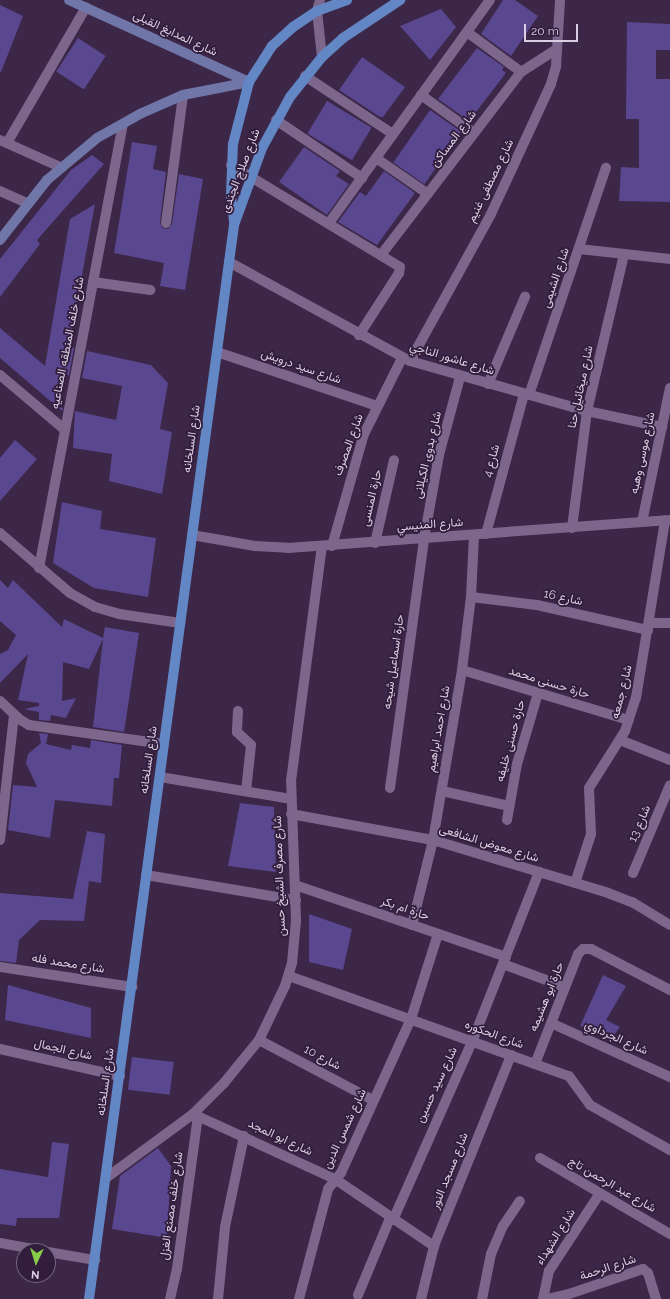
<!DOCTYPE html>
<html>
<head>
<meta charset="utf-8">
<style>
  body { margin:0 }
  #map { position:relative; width:670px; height:1299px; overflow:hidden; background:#3c2748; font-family:Raleway,Vazirmatn,sans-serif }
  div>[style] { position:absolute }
  .building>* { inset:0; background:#59478f; transform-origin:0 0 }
  .lane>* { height:10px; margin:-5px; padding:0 5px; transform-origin:5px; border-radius:5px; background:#7d668b }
  .street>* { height:10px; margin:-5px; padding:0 5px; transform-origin:5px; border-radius:5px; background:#7d668b }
  .secondary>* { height:10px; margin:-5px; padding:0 5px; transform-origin:5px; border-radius:5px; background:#7076a8 }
  .primary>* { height:10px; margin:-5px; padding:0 5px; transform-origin:5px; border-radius:5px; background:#6386c5 }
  span { translate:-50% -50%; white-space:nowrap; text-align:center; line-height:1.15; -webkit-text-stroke:3.5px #321d3d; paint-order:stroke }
  .street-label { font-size:12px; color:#dacee2 }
  .north { position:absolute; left:16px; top:1243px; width:40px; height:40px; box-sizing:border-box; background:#321d3d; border:1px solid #75647f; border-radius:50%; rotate:184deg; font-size:11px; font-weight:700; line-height:16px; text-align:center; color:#dacee2 }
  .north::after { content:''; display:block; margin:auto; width:14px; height:18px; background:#89ce48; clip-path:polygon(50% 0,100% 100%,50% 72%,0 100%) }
  .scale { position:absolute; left:524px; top:24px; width:54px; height:18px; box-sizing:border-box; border:2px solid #dacee2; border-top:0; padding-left:5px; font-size:12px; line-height:14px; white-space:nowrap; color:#dacee2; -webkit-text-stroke:3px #321d3d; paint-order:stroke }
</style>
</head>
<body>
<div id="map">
  <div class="building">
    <div style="clip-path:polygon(503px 0,515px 0,538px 16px,511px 56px,481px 34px)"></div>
    <div style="clip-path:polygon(0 5px,23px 16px,1px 72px,0 72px)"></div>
    <div style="clip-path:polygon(441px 9px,456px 27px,430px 60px,400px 26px)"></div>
    <div style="clip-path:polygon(627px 22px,670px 24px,670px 50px,656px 50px,656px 79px,670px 79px,670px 202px,619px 201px,621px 167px,639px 168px,639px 119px,626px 119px)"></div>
    <div style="left:78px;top:38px;width:33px;height:40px;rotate:33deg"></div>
    <div style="clip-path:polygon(477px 48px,504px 67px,502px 70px,506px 73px,469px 121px,438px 99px)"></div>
    <div style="clip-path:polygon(362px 57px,405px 87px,383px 117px,380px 117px,339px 90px)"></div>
    <div style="left:327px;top:101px;width:52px;height:38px;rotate:31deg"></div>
    <div style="left:430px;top:110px;width:38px;height:64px;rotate:35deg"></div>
    <div style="clip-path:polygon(132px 142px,157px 146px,153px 169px,166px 172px,160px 222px,162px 228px,168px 229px,172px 224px,179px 174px,203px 179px,185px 290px,160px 286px,164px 263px,114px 253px)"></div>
    <div style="clip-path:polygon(304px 147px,340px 171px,336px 176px,349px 184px,327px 215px,279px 182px)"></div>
    <div style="clip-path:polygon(92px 155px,104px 164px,37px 240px,40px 244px,0 297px,0 259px,71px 170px)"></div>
    <div style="clip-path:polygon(384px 171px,415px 193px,377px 245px,338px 222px,360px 192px,366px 196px)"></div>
    <div style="clip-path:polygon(95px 204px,69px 347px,74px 348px,69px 375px,64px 374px,58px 407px,63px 408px,62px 411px,0 358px,0 328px,45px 366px,70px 219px)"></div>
    <div style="clip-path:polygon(87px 351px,151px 365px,168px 383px,160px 429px,172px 432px,162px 494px,109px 481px,112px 454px,73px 448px,75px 411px,116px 420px,122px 386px,82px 378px)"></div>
    <div style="clip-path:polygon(15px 440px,37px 459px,0 501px,0 458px)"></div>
    <div style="clip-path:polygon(62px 502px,102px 511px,100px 529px,156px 538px,148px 597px,94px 588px,53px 563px)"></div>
    <div style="clip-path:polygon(0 580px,8px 588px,13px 580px,62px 627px,64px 619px,103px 638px,105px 627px,139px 633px,124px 732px,93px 727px,103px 639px,89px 669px,63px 662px,62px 701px,76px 698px,66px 718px,51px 715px,50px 721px,39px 720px,39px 712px,24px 709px,39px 706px,39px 703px,18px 700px,28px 654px,0 683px,0 654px,8px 650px,16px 635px,0 621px)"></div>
    <div style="clip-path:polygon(39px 733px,48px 734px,46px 744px,71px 750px,72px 745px,90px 748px,91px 740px,122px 745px,119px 778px,114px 778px,112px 806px,55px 800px,50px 838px,8px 830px,13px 785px,37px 787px,26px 763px,28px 754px,41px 743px)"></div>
    <div style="clip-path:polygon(240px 803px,274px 807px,276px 872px,228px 866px)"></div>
    <div style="clip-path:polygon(87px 831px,105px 834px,101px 883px,89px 881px,84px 921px,40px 920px,19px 940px,16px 963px,0 961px,0 893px,73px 899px)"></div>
    <div style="clip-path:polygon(309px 914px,352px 929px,343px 970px,309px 962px)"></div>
    <div style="clip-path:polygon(603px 975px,626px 986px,606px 1020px,620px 1027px,610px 1040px,580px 1026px)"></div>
    <div style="clip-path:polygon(8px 985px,91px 1008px,91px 1038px,5px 1020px)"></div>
    <div style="left:132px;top:1057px;width:42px;height:33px;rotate:7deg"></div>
    <div style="clip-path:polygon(52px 1142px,69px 1144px,59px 1218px,17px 1218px,16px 1226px,0 1224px,0 1169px,48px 1177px)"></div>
    <div style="clip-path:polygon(158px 1148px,171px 1166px,167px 1238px,112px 1229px,120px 1176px)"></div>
  </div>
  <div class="lane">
    <div style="left:166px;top:223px;width:129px;rotate:-82.4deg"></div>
    <div style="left:93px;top:282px;width:58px;rotate:8deg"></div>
  </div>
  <div class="street">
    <div style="left:320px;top:0;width:11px;rotate:105deg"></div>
    <div style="left:317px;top:11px;width:46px;rotate:83.8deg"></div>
    <div style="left:467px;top:32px;width:67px;rotate:36.5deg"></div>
    <div style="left:305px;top:76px;width:105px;rotate:33.4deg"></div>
    <div style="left:421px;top:95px;width:65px;rotate:35.6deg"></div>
    <div style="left:276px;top:120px;width:104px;rotate:34deg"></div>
    <div style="left:0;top:140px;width:66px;rotate:24.2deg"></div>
    <div style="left:7px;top:143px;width:157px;rotate:-59.8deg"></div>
    <div style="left:376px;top:158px;width:63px;rotate:34.7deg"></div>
    <div style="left:231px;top:165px;width:197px;rotate:31.1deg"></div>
    <div style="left:400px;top:267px;width:6px;rotate:99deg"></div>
    <div style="left:399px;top:273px;width:74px;rotate:122.8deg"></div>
    <div style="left:0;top:191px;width:30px;rotate:24deg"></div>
    <div style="left:329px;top:223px;width:275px;rotate:-54.2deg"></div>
    <div style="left:579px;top:249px;width:92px;rotate:6.3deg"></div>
    <div style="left:381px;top:255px;width:230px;rotate:-52.6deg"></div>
    <div style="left:521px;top:72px;width:43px;rotate:-32.6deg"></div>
    <div style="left:229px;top:262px;width:206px;rotate:28.7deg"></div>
    <div style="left:410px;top:361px;width:184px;rotate:15.8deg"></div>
    <div style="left:587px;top:411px;width:77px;rotate:12deg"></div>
    <div style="left:217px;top:352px;width:169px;rotate:18.6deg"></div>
    <div style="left:410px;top:361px;width:168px;rotate:-61.1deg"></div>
    <div style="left:491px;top:214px;width:143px;rotate:-65.2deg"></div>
    <div style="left:551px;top:84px;width:19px;rotate:-74deg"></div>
    <div style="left:556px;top:66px;width:66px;rotate:-86.5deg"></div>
    <div style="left:0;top:375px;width:85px;rotate:40.2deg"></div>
    <div style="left:488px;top:384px;width:95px;rotate:-67deg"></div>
    <div style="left:529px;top:395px;width:240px;rotate:-71.3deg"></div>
    <div style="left:642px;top:522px;width:137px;rotate:-78.2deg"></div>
    <div style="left:572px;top:528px;width:118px;rotate:-82.7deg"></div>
    <div style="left:587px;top:411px;width:161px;rotate:-76.7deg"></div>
    <div style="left:0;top:533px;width:92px;rotate:40.6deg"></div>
    <div style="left:70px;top:593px;width:29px;rotate:29deg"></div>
    <div style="left:95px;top:607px;width:25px;rotate:16deg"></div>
    <div style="left:119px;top:614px;width:62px;rotate:8.4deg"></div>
    <div style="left:486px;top:534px;width:145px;rotate:-74.8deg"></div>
    <div style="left:192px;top:535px;width:64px;rotate:9.9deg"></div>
    <div style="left:255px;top:546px;width:33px;rotate:3deg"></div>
    <div style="left:288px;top:548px;width:383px;rotate:-4.2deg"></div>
    <div style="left:375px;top:543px;width:85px;rotate:-77.1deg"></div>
    <div style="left:332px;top:546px;width:116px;rotate:-74.1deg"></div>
    <div style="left:364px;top:434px;width:85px;rotate:-63.4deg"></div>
    <div style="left:39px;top:568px;width:452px;rotate:-79.3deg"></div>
    <div style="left:471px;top:597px;width:66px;rotate:6.9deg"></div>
    <div style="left:537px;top:605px;width:114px;rotate:12.7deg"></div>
    <div style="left:649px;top:623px;width:21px"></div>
    <div style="left:462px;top:670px;width:174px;rotate:16.7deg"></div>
    <div style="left:0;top:701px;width:26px;rotate:43deg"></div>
    <div style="left:19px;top:719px;width:12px;rotate:31deg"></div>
    <div style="left:29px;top:725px;width:136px;rotate:8deg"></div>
    <div style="left:238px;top:711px;width:21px;rotate:93deg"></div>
    <div style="left:237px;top:732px;width:19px;rotate:43deg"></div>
    <div style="left:251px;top:745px;width:46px;rotate:96.2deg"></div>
    <div style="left:620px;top:740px;width:54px;rotate:21.8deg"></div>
    <div style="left:160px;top:777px;width:133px;rotate:9.5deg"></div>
    <div style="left:390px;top:788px;width:251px;rotate:-82.2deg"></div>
    <div style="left:424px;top:539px;width:85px;rotate:-79.9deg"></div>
    <div style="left:439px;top:455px;width:81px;rotate:-74.9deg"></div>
    <div style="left:442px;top:791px;width:69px;rotate:12.6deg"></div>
    <div style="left:291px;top:814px;width:144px;rotate:10.4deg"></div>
    <div style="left:433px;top:840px;width:183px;rotate:16.8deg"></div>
    <div style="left:608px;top:893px;width:26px;rotate:21deg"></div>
    <div style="left:632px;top:902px;width:44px;rotate:31.2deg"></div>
    <div style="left:507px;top:820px;width:57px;rotate:-79.9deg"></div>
    <div style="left:517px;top:764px;width:74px;rotate:-73.5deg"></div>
    <div style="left:0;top:840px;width:126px;rotate:-83.6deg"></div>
    <div style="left:633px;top:873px;width:95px;rotate:-67.2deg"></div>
    <div style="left:146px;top:875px;width:152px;rotate:9.5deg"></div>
    <div style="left:575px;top:883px;width:52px;rotate:-71.9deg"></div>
    <div style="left:591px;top:834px;width:46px;rotate:-92.5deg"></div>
    <div style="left:589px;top:788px;width:67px;rotate:-57.7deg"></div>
    <div style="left:625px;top:731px;width:35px;rotate:-72deg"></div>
    <div style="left:636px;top:698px;width:180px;rotate:-80.7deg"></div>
    <div style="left:295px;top:885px;width:223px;rotate:18.8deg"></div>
    <div style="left:412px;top:925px;width:88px;rotate:-76.1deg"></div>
    <div style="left:433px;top:840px;width:172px;rotate:-80.3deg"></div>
    <div style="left:462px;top:670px;width:74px;rotate:-83deg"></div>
    <div style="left:471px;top:597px;width:62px;rotate:-87.2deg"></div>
    <div style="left:503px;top:964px;width:66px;rotate:20.4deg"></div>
    <div style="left:0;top:967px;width:134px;rotate:8.6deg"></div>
    <div style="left:289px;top:976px;width:297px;rotate:19.7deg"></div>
    <div style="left:569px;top:1076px;width:36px;rotate:54deg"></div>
    <div style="left:590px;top:1105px;width:92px;rotate:29.4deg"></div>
    <div style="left:551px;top:1023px;width:131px;rotate:24.4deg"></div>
    <div style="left:259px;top:1040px;width:129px;rotate:27.8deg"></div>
    <div style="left:0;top:1049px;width:123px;rotate:12.7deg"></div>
    <div style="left:535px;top:1064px;width:118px;rotate:-68.6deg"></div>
    <div style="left:578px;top:954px;width:7px;rotate:-45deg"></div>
    <div style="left:583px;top:949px;width:8px"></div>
    <div style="left:591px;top:949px;width:89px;rotate:27.4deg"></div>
    <div style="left:193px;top:1114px;width:156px;rotate:24.6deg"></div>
    <div style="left:335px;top:1179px;width:120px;rotate:34.1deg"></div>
    <div style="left:540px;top:1158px;width:151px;rotate:30.3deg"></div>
    <div style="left:106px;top:1178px;width:108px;rotate:-36.3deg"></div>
    <div style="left:193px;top:1114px;width:44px;rotate:-45deg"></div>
    <div style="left:224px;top:1083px;width:55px;rotate:-50.9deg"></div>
    <div style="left:259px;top:1040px;width:60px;rotate:-64.3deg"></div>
    <div style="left:285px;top:986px;width:24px;rotate:-73deg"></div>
    <div style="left:292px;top:963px;width:42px;rotate:-84.6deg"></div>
    <div style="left:296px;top:921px;width:140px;rotate:-92deg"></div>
    <div style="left:291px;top:781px;width:237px;rotate:-82.5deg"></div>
    <div style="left:393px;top:1220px;width:195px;rotate:-66.1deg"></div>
    <div style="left:472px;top:1042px;width:183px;rotate:-68.5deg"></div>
    <div style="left:0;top:1243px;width:46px;rotate:10.1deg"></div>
    <div style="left:48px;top:1252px;width:48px;rotate:9.7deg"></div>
    <div style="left:358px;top:1295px;width:83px;rotate:-67.4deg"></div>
    <div style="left:170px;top:1299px;width:31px;rotate:-77deg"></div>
    <div style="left:177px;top:1269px;width:154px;rotate:-82.2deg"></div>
    <div style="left:218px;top:1299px;width:72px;rotate:-84.4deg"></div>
    <div style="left:225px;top:1227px;width:93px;rotate:-78.2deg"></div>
    <div style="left:299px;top:1299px;width:114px;rotate:-75.2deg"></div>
    <div style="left:328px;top:1189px;width:21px;rotate:-51deg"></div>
    <div style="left:341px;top:1173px;width:169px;rotate:-65.6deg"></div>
    <div style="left:411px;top:1019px;width:89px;rotate:-72.4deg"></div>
    <div style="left:421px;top:1299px;width:55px;rotate:-76.2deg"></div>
    <div style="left:434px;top:1246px;width:206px;rotate:-68deg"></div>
    <div style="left:482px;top:1299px;width:46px;rotate:-78.7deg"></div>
    <div style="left:491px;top:1254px;width:30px;rotate:-67deg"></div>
    <div style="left:503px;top:1226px;width:30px;rotate:-56deg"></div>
    <div style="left:543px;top:1299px;width:29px;rotate:-78deg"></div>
    <div style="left:549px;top:1271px;width:93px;rotate:-56.8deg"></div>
    <div style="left:547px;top:1299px;width:23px;rotate:-13deg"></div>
    <div style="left:569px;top:1294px;width:78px;rotate:-18.7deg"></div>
    <div style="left:643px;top:1269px;width:6px;rotate:39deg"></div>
    <div style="left:648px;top:1273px;width:27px;rotate:73deg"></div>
  </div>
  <div class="secondary">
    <div style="left:69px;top:0;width:198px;rotate:24.5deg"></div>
    <div style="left:0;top:240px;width:76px;rotate:-51.9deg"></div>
    <div style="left:47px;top:180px;width:65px;rotate:-40deg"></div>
    <div style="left:97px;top:138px;width:51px;rotate:-29.1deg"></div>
    <div style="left:142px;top:113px;width:45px;rotate:-23.7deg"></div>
    <div style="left:183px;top:95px;width:67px;rotate:-11.1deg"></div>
  </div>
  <div class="primary">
    <div style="left:234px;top:221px;width:26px;rotate:-97deg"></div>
    <div style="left:231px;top:195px;width:51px;rotate:-87.8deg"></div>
    <div style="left:233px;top:144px;width:64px;rotate:-75.5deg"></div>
    <div style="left:249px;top:82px;width:43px;rotate:-57.4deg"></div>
    <div style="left:272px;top:46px;width:28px;rotate:-42deg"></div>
    <div style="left:293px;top:27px;width:29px;rotate:-34deg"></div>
    <div style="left:317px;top:11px;width:32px;rotate:-20deg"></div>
    <div style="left:89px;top:1299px;width:1084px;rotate:-82.31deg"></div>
    <div style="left:234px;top:225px;width:82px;rotate:-70deg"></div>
    <div style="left:262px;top:148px;width:58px;rotate:-61.2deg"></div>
    <div style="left:290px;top:97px;width:51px;rotate:-51.3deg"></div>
    <div style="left:322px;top:57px;width:28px;rotate:-42deg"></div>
    <div style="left:343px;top:38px;width:69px;rotate:-33.7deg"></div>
  </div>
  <div class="street-label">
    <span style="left:175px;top:34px;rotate:25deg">شارع المدابغ القبلى</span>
    <span style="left:454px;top:139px;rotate:-53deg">شارع المساكن</span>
    <span style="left:241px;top:171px;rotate:-69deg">شارع صلاح الجندى</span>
    <span style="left:491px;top:181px;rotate:-64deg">شارع مصطفى غنيم</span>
    <span style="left:556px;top:278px;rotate:-71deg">شارع الشيمى</span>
    <span style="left:68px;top:343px;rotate:-79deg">شارع خلف المنطقه الصناعيه</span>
    <span style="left:452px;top:359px;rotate:17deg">شارع عاشور الناجي</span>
    <span style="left:301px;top:367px;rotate:19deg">شارع سيد درويش</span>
    <span style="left:581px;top:387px;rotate:-78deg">شارع ميخائيل حنا</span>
    <span style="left:192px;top:439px;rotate:-82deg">شارع السلخانه</span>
    <span style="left:349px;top:445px;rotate:-70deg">شارع المصرف</span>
    <span style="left:643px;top:453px;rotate:-78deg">شارع موسى وهبه</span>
    <span style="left:428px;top:455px;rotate:-77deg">شارع بدوى الكيلانى</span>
    <span style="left:492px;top:461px;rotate:-75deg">شارع 4</span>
    <span style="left:372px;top:498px;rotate:-77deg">حارة المنسى</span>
    <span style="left:430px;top:525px;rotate:-4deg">شارع المنيسي</span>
    <span style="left:563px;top:598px;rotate:12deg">شارع 16</span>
    <span style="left:394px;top:662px;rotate:-82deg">حارة اسماعيل شيحه</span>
    <span style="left:549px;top:683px;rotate:17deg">حارة حسنى محمد</span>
    <span style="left:622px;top:692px;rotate:-76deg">شارع جمعه</span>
    <span style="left:439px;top:729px;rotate:-80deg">شارع احمد ابراهيم</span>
    <span style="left:511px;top:741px;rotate:-75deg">حارة حسنى خليفه</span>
    <span style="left:149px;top:760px;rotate:-82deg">شارع السلخانه</span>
    <span style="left:640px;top:824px;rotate:-67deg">شارع 13</span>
    <span style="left:489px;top:844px;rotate:17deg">شارع معوض الشافعى</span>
    <span style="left:280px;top:876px;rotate:-92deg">شارع مصرف الشيخ حسن</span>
    <span style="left:405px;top:909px;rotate:19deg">حارة ام بكر</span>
    <span style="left:68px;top:964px;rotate:9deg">شارع محمد فله</span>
    <span style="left:547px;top:997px;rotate:-68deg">حارة ابو هشيمه</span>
    <span style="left:494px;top:1035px;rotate:20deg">شارع الحكوره</span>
    <span style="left:616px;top:1038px;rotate:24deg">شارع الجرداوي</span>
    <span style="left:63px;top:1050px;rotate:13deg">شارع الجمال</span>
    <span style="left:322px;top:1058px;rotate:28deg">شارع 10</span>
    <span style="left:106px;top:1082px;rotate:-82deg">شارع السلخانه</span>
    <span style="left:437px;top:1085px;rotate:-65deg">شارع سيد حسين</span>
    <span style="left:345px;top:1129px;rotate:-65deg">شارع شمس الدين</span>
    <span style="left:280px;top:1138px;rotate:25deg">شارع ابو المجد</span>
    <span style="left:450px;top:1171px;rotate:-68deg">شارع مسجد النور</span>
    <span style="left:612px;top:1185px;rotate:30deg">شارع عبد الرحمن تاج</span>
    <span style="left:172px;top:1206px;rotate:-82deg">شارع خلف مصنع الغزل</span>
    <span style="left:556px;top:1237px;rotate:-58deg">شارع الشهداء</span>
    <span style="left:608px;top:1268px;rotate:-18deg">شارع الرحمة</span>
  </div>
  <div class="north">N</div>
  <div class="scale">20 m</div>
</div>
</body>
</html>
